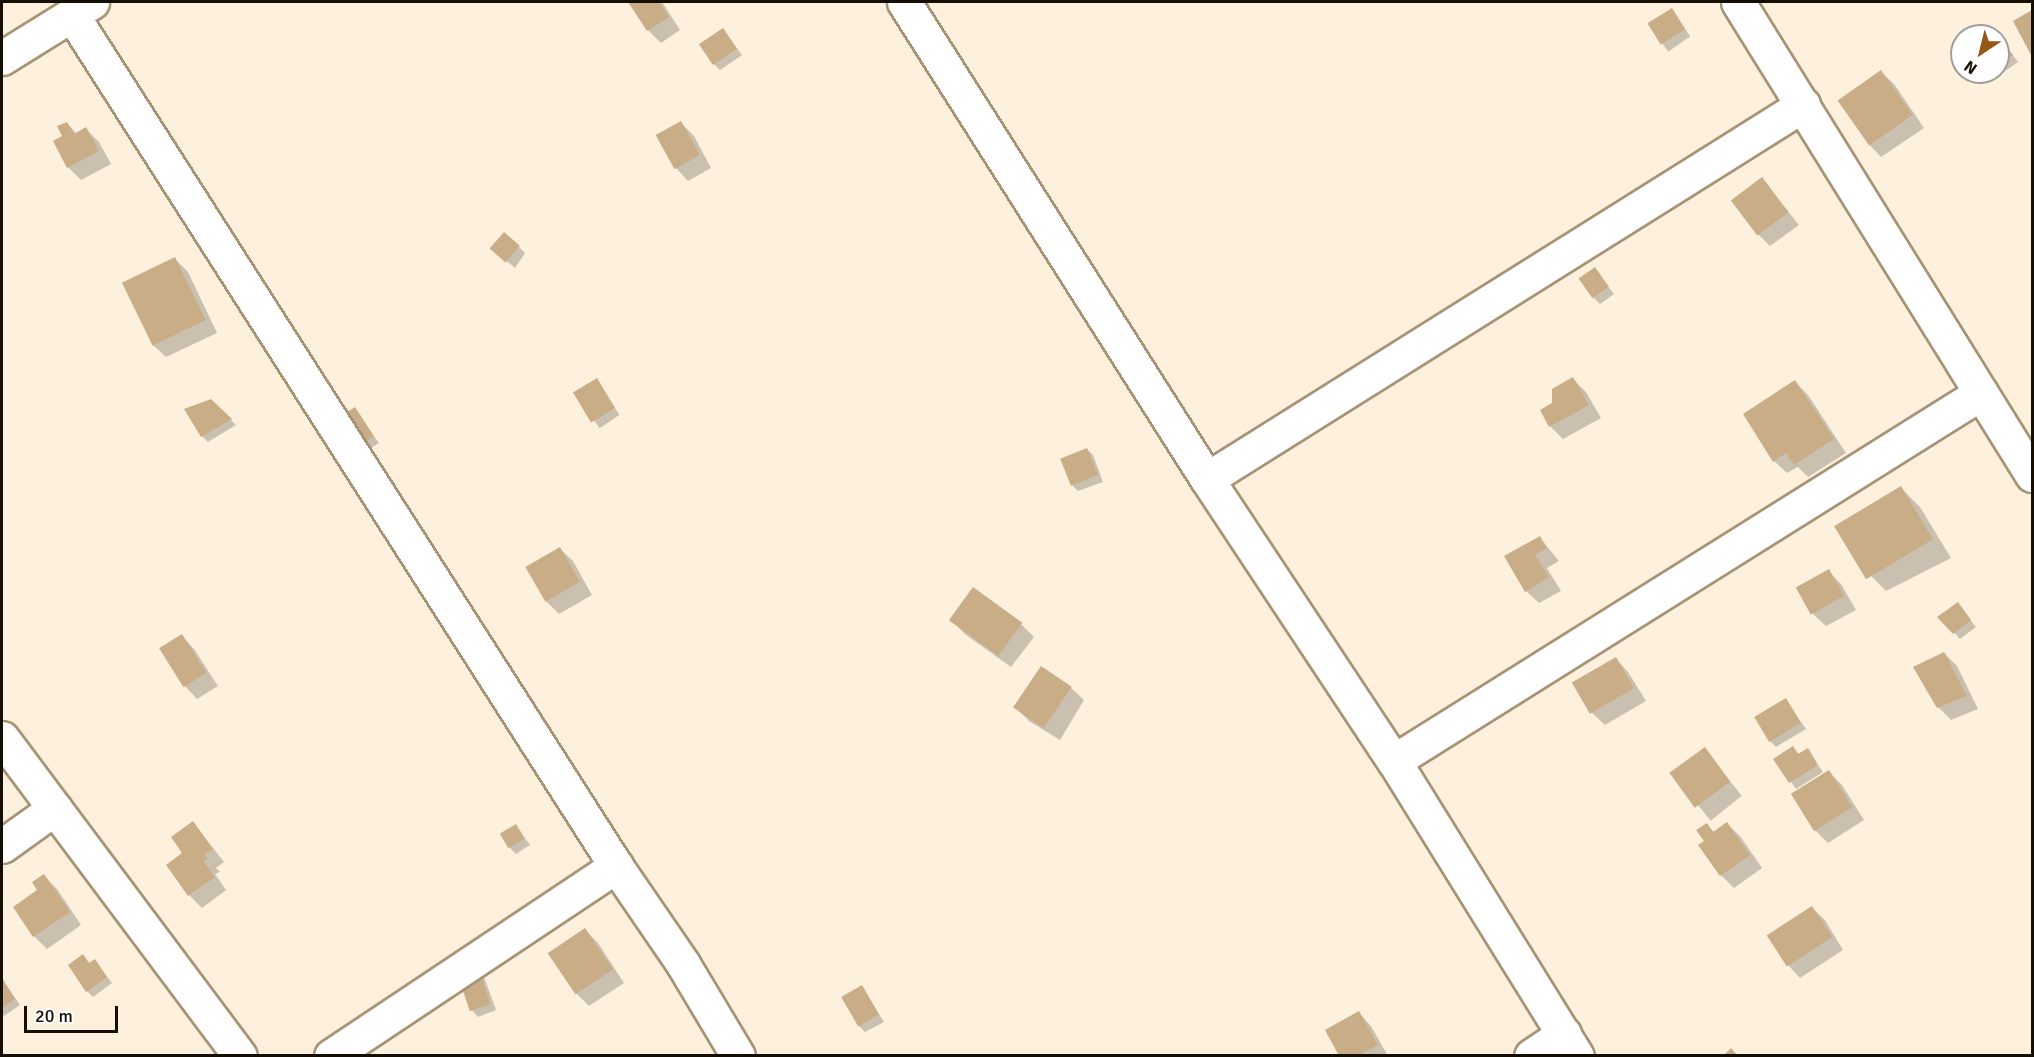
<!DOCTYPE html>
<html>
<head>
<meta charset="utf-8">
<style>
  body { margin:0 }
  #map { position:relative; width:2034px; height:1057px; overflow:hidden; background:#fdf0dd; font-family:Signika,sans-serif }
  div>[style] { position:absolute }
  .shadow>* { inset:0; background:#0003; transform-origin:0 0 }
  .building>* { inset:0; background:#c8ad86; transform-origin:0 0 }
  .roads { filter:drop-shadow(2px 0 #a79375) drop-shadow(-2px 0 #a79375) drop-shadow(0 2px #a79375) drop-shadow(0 -2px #a79375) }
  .minor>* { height:33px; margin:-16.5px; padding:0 16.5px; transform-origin:16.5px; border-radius:16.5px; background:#fff }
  span { translate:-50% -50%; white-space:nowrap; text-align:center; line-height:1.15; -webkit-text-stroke:6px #fff; paint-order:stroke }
  .frame { position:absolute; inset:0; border:3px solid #150e04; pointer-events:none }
  .north { position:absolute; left:1950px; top:24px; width:60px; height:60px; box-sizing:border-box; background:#fff; border:2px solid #a19f9b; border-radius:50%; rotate:215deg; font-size:16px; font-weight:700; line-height:24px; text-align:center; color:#150e04 }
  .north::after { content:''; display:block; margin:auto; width:21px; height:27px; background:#94581a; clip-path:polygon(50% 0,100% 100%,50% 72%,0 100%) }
  .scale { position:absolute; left:24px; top:1006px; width:94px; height:27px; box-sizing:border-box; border:3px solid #150e04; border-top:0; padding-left:8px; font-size:18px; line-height:21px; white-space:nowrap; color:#150e04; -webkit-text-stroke:4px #fff; paint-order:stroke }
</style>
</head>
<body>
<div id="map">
  <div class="shadow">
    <div style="clip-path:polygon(630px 2px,662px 2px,680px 30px,661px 43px,648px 30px)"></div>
    <div style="left:1672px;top:10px;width:32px;height:27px;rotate:55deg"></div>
    <div style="clip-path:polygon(2032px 12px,2032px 53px,2015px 21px)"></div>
    <div style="clip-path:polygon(723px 29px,742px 55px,720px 70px,714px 64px)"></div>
    <div style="clip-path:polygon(1997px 35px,2018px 62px,2001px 74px,1998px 71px,1998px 36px,1981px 36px)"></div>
    <div style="clip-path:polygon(1881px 72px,1894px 84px,1924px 128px,1881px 157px,1869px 144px,1839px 100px)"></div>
    <div style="clip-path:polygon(67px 123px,77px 134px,86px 129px,99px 142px,111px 164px,81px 180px,68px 167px,64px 136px)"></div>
    <div style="clip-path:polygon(681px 123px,694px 136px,711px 168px,688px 181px,676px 168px)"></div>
    <div style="clip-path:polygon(1762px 179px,1799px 225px,1770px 246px,1757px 233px)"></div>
    <div style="clip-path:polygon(519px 247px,525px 253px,515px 268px,493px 250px)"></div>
    <div style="clip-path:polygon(175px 259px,188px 272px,217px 333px,166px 357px,153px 345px,124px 283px)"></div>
    <div style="clip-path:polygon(1595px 269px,1614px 294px,1600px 304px,1594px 298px)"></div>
    <div style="clip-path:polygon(1573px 379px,1586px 392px,1601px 418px,1563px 439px,1551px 427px,1542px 410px,1554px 404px)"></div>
    <div style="left:596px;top:380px;width:42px;height:24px;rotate:56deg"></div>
    <div style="clip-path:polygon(1795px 382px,1808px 395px,1846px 453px,1808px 477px,1798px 467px,1787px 473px,1774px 461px)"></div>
    <div style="clip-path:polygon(210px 400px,236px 425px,208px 442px,202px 436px)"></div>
    <div style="clip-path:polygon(354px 409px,379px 443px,358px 456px)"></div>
    <div style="clip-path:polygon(1087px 449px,1093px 455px,1103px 482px,1078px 491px,1072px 485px)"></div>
    <div style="clip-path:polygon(1901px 488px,1920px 507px,1951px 558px,1886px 591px,1867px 572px,1837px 525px)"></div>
    <div style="clip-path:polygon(1540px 538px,1559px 561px,1547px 568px,1561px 591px,1539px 603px,1526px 591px,1507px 557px)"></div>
    <div style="clip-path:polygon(560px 549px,573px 561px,592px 595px,559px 614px,546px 601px)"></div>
    <div style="clip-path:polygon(1828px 571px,1841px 584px,1856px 610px,1826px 626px,1813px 614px,1798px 589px)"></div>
    <div style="clip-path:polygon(1958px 604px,1976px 627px,1960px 639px,1940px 617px)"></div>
    <div style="clip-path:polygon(953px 622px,1021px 624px,1034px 637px,1011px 667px,966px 635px)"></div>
    <div style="clip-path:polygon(182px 636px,194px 649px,218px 686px,197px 699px,185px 686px,161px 649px)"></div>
    <div style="clip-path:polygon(1944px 653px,1957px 666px,1978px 709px,1951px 720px,1938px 707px)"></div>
    <div style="clip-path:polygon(1616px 659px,1628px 672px,1646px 701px,1605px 725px,1592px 713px,1575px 684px)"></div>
    <div style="clip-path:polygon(1071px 688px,1084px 700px,1060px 740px,1029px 721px,1016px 708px)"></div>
    <div style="clip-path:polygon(1785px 700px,1806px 729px,1776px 747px,1770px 741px)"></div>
    <div style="clip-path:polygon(1793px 748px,1800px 755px,1807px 750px,1823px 772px,1796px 789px,1775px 759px)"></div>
    <div style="left:1704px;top:749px;width:60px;height:40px;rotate:51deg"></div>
    <div style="clip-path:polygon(1829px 772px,1842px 785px,1864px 820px,1828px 843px,1815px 830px)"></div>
    <div style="clip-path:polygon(193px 823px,224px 862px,216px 868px,220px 872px,215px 874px,226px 890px,202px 908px,189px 895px)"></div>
    <div style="clip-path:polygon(1727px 824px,1740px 836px,1762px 868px,1734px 888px,1721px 875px,1706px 841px,1707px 825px,1715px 833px)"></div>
    <div style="clip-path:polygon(516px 826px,530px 845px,516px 854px,510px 848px)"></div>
    <div style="clip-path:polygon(44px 876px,57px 889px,81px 925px,47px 949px,34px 936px,15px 907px,39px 890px)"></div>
    <div style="clip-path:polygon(1812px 908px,1825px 920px,1843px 950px,1800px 978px,1788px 965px)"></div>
    <div style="clip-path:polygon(585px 930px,598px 943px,624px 983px,589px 1006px,576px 993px)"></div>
    <div style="clip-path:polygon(83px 956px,90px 964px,95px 961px,112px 983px,93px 997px,87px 991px)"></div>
    <div style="clip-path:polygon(478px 971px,484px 977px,496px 1010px,478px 1017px,472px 1010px)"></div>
    <div style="clip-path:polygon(2px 979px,20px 1005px,4px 1016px,2px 1014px)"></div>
    <div style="clip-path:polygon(862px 987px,884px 1022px,865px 1032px,859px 1026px)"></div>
    <div style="clip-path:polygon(1359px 1013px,1371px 1026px,1388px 1056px,1341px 1056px)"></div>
  </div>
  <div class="building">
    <div style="clip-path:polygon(628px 2px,659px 2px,669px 17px,647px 31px)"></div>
    <div style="left:1672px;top:8px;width:25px;height:29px;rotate:58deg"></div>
    <div style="clip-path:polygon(2032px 10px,2032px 57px,2013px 21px)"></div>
    <div style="clip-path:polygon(1991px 27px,2013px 55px,1998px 66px,1998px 36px,1979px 36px)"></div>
    <div style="left:723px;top:28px;width:25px;height:29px;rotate:56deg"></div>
    <div style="left:1881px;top:70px;width:55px;height:53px;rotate:55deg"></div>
    <div style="left:681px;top:121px;width:39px;height:29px;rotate:61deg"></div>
    <div style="clip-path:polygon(67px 122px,74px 134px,86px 127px,99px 151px,67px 168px,53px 141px,62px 136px,57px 126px)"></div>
    <div style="left:1762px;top:177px;width:44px;height:39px;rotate:53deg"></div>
    <div style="left:504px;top:232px;width:21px;height:22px;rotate:41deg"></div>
    <div style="left:175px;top:257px;width:70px;height:59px;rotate:64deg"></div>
    <div style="left:1595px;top:267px;width:24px;height:20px;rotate:55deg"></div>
    <div style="clip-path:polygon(1573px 377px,1589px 405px,1549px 427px,1540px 410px,1552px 403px,1552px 389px)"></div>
    <div style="left:597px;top:378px;width:35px;height:28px;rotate:59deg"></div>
    <div style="clip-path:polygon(1795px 380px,1834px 439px,1794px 465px,1786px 453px,1773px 462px,1743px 414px)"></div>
    <div style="clip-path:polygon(211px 399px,232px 419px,201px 437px,184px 409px)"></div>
    <div style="left:355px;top:407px;width:35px;height:27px;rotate:57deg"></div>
    <div style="left:1087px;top:448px;width:29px;height:29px;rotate:68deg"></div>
    <div style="left:1901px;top:486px;width:62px;height:78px;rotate:59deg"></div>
    <div style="clip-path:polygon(1540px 536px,1547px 548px,1535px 555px,1549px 577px,1525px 592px,1504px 556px)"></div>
    <div style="left:560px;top:547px;width:40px;height:40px;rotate:60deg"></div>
    <div style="left:1829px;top:569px;width:31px;height:38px;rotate:61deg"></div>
    <div style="left:973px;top:587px;width:61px;height:41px;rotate:36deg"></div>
    <div style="clip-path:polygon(1958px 602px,1971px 620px,1953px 634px,1937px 617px)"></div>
    <div style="left:182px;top:634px;width:46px;height:27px;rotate:58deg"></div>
    <div style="clip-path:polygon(1944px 652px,1967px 696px,1937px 708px,1913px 667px)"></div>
    <div style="left:1616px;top:657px;width:36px;height:51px;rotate:60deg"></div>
    <div style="left:1041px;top:666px;width:37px;height:50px;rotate:34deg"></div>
    <div style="left:1786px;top:698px;width:29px;height:37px;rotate:59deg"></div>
    <div style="clip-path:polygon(1793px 746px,1798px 754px,1808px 748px,1818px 765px,1789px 783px,1773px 759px)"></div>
    <div style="left:1705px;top:747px;width:43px;height:44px;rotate:54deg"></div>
    <div style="left:1829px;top:770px;width:44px;height:45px;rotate:58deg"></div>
    <div style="clip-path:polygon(193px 821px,213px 849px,204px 854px,208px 859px,203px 861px,215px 877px,188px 896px,166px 865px,182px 853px,171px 837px)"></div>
    <div style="clip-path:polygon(1727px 822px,1750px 855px,1720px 876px,1698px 845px,1704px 841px,1696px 830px,1707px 823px,1713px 832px)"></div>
    <div style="left:516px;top:824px;width:17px;height:19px;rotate:59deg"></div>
    <div style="clip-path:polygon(44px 874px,70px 912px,33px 937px,13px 907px,37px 890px,32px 882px)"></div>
    <div style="left:1812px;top:906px;width:37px;height:54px;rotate:57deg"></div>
    <div style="left:585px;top:928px;width:50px;height:45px;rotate:56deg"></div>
    <div style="clip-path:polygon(83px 954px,89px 963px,95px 959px,107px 977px,86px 992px,68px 965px)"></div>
    <div style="left:479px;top:970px;width:36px;height:22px;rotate:71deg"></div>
    <div style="clip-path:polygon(2px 978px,15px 999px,2px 1008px)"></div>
    <div style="left:862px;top:985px;width:34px;height:24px;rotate:60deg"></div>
    <div style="clip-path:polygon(1359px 1011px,1378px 1045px,1358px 1056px,1339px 1056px,1325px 1030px)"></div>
    <div style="clip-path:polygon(1731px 1048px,1738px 1056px,1723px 1056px)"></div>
  </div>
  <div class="roads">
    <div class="minor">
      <div style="left:904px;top:2px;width:565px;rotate:57.58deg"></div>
      <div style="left:1207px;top:479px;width:338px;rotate:56.5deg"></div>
      <div style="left:1394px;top:761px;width:347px;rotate:58.2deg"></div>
      <div style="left:1738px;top:2px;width:557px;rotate:58.14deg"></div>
      <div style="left:72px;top:15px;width:1010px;rotate:57.41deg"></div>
      <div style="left:616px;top:866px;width:119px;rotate:55.6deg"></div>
      <div style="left:683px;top:964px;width:107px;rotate:59.1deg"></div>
      <div style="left:2px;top:58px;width:106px;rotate:-31.9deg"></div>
      <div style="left:1207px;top:479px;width:704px;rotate:-32.11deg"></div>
      <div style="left:2px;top:738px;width:397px;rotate:53.2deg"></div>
      <div style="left:1394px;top:761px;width:693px;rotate:-32.08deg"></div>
      <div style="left:2px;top:846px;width:65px;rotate:-35.6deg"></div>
      <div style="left:331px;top:1056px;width:343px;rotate:-33.7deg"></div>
      <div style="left:1531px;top:1056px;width:40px;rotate:-34deg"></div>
    </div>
  </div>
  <div class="frame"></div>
  <div class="north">N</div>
  <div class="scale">20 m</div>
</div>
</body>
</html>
